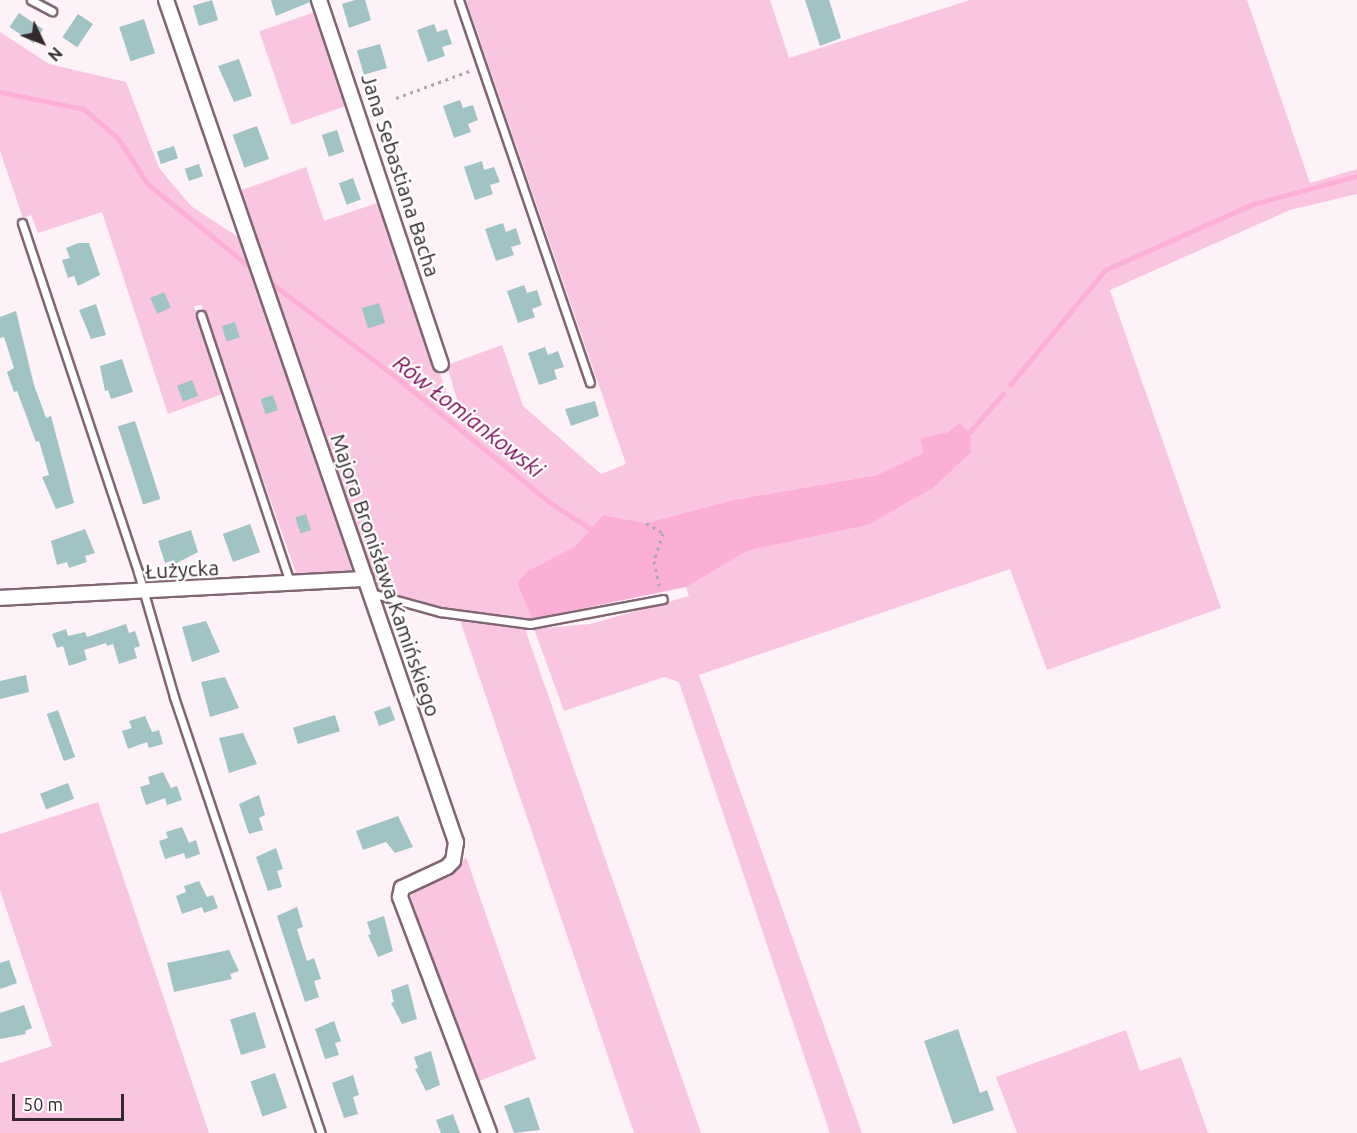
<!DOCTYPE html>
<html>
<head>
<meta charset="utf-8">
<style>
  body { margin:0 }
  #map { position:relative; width:1357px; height:1133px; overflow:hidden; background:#fdf2f7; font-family:Ubuntu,sans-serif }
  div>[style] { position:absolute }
  .green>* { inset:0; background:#fac5e0; transform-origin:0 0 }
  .water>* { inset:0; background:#fbafd7 }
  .stream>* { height:4.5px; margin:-2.25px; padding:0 2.25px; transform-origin:2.25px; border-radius:2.25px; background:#fbafd7 }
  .building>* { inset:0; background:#a0c3c3; transform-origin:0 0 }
  .path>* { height:3px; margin-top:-1.5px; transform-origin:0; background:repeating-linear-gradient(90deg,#b1a6ab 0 3px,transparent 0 7.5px) }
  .roads { filter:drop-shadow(2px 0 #7f6672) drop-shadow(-2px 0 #7f6672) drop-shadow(0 2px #7f6672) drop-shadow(0 -2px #7f6672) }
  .service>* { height:7px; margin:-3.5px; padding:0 3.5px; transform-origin:3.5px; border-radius:3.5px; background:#fff }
  .minor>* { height:14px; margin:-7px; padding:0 7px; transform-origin:7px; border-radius:7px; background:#fff }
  span { translate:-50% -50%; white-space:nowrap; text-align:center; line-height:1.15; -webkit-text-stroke:4.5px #fff; paint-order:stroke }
  .street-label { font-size:21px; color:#32282d }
  .water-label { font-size:22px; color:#780854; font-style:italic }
  .north { position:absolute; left:12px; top:12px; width:60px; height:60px; -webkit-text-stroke:4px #fff; paint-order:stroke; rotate:133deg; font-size:16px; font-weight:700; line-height:24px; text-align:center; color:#32282d }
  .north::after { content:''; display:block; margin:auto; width:21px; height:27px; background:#32282d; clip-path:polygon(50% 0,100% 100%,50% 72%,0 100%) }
  .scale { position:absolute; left:12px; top:1094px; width:112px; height:27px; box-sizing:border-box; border:3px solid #32282d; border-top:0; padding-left:8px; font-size:18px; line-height:21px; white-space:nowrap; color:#32282d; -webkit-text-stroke:4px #fff; paint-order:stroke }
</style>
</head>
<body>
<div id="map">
  <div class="green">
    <div style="clip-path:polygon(466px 0,770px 0,789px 58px,970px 0,1247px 0,1310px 183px,1357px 169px,1357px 194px,1290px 210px,1110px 290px,1221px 608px,1047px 670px,1010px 569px,699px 675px,862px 1133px,830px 1133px,679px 682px,664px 677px,564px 711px,534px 629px,590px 624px,689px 596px,686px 587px,694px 581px,747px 551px,868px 525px,959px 423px,948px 432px,920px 438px,923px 453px,877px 475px,733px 500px,646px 523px,603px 515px,574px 547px,517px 583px,532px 619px,456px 611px,374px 588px,239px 191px,306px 167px,324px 221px,380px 202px,452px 408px,461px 414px,447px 365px,502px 345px,523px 406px,601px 474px,626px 464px)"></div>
    <div style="left:315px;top:12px;width:99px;height:59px;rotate:71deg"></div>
    <div style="clip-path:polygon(0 32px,49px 64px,126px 82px,159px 168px,191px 206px,238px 237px,244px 236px,257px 283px,355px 565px,345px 576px,298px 578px,201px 305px,194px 306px,222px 394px,168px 414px,102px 212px,38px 233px,31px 215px,23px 218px,0 151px)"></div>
    <div style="clip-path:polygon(460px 620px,524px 626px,701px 1133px,634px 1133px)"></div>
    <div style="clip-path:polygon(98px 802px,209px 1133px,0 1133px,0 1063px,52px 1046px,0 890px,0 834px)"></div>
    <div style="clip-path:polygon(466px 857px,536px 1059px,479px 1081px,421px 946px,409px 897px,419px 887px,452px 876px)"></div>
    <div style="clip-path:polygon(1126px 1030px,1140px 1071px,1181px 1057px,1208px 1133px,1017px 1133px,996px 1077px)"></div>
  </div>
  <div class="water">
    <div style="clip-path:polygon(959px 423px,970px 433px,971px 452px,934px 487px,868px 525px,747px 551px,686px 587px,532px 619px,517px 583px,528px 571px,574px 547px,603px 515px,646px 523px,733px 500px,877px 475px,923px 453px,920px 438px,948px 432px)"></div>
  </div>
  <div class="stream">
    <div style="left:0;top:92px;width:86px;rotate:11.4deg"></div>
    <div style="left:84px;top:109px;width:45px;rotate:40.5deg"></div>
    <div style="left:118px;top:138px;width:55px;rotate:56.9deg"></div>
    <div style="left:148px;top:184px;width:136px;rotate:39.1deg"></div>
    <div style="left:270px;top:282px;width:151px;rotate:36.9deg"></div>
    <div style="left:391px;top:373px;width:208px;rotate:39.1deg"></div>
    <div style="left:552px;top:504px;width:52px;rotate:32.5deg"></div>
    <div style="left:1010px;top:385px;width:149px;rotate:-50.4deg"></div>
    <div style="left:1105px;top:270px;width:162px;rotate:-24deg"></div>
    <div style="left:1253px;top:204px;width:108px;rotate:-15.1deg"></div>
    <div style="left:965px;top:437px;width:57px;rotate:-48.5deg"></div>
  </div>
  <div class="building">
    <div style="left:212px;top:0;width:21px;height:20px;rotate:73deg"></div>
    <div style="clip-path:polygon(271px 0,310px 0,310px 2px,276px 16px)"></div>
    <div style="clip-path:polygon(355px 0,365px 0,371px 20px,349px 28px,342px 4px)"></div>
    <div style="clip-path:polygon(805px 0,829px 0,841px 38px,820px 46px)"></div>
    <div style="left:19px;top:13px;width:29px;height:17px;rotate:34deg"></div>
    <div style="left:78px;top:14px;width:18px;height:28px;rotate:34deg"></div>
    <div style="left:144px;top:19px;width:36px;height:26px;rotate:72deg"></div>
    <div style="clip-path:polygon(434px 24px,437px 32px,447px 29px,452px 44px,442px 47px,445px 56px,428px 62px,417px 30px)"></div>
    <div style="left:380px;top:44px;width:25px;height:24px;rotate:74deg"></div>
    <div style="clip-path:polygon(239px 59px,252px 96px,234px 102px,218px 66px)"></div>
    <div style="clip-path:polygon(460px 100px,463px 108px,473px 105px,478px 120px,468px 124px,471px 132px,454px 138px,443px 106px)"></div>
    <div style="left:257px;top:126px;width:35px;height:26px;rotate:70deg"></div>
    <div style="left:337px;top:130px;width:23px;height:16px;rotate:72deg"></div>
    <div style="left:174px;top:146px;width:13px;height:18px;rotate:72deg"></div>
    <div style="clip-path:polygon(482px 161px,484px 170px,494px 167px,500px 182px,490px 185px,493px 194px,475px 200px,464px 167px)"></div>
    <div style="left:199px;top:164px;width:13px;height:15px;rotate:72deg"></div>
    <div style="left:353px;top:178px;width:23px;height:15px;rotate:70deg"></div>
    <div style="clip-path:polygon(503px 223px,506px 232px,516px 228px,521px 244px,511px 247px,514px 255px,496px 261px,485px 229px)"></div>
    <div style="clip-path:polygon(78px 243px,89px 243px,100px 275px,78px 286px,74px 276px,68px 278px,62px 260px,70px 258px,66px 248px)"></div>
    <div style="clip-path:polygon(524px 285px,527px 293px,537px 290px,542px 305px,532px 309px,535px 317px,518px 323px,507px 291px)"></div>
    <div style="left:164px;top:292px;width:17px;height:15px;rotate:66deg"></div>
    <div style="left:379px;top:303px;width:21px;height:18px;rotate:73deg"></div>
    <div style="clip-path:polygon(96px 304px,106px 335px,91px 339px,79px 310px)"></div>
    <div style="clip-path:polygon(16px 311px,34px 385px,46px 418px,51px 416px,74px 503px,56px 509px,42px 477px,49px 475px,39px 441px,36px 442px,17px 391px,14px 392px,7px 372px,14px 368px,4px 337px,0 338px,0 317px)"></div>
    <div style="left:235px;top:322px;width:16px;height:14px;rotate:72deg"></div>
    <div style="clip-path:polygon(545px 347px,548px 355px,558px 351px,564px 367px,554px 370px,557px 379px,539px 385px,528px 353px)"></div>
    <div style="clip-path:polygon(122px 359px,133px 392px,111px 399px,108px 390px,105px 391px,100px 366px)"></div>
    <div style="left:192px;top:380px;width:17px;height:16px;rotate:69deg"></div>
    <div style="left:273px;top:395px;width:16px;height:13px;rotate:72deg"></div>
    <div style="clip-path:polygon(595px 401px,599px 416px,571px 426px,565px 409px)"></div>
    <div style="left:135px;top:421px;width:82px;height:18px;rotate:72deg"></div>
    <div style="left:306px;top:514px;width:17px;height:11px;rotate:73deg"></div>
    <div style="left:250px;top:524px;width:30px;height:29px;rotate:70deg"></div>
    <div style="clip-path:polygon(85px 529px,95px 553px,85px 556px,87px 562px,69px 568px,67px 562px,57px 565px,51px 541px)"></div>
    <div style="clip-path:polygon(191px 530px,198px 552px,175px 564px,174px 560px,165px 563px,158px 541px)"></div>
    <div style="clip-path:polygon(206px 621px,220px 652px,192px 662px,182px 627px)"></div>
    <div style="clip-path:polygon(126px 624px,129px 633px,135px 631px,140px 646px,134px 648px,137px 658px,119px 664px,113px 644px,107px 646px,106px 643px,84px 650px,87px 660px,69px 666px,63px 646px,57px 648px,52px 634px,66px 629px,68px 636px,85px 632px,87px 637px)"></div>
    <div style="clip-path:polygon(26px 675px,29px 692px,0 699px,0 681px)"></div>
    <div style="clip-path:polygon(225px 677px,239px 708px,210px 717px,201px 682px)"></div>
    <div style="left:390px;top:706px;width:15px;height:17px;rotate:70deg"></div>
    <div style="left:58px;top:710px;width:50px;height:12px;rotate:70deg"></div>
    <div style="left:335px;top:715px;width:17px;height:44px;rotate:73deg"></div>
    <div style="clip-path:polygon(145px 716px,152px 732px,159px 730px,163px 744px,149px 748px,147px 742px,128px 749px,122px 731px,132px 728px,129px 721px)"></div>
    <div style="clip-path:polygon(243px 733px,257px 764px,229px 773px,219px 738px)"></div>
    <div style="clip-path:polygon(163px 772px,171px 788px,177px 786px,182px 800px,167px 805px,165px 798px,146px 805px,140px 787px,150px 784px,148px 777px)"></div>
    <div style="left:68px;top:783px;width:17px;height:30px;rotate:69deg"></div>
    <div style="clip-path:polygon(259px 795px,265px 815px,259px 818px,263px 830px,249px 834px,239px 804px)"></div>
    <div style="clip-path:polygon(398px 816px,413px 847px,395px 853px,386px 842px,363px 850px,356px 831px)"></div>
    <div style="clip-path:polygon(182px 827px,189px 843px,196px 840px,200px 854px,186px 859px,184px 853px,165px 859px,159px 841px,168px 838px,166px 832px)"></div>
    <div style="clip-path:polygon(276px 848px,283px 869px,277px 871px,282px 887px,268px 891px,256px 857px)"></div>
    <div style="clip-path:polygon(199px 881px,207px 897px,213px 895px,218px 908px,204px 913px,202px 907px,182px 914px,176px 896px,186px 892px,184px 886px)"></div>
    <div style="clip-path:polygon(297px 907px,303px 927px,297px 929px,307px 961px,314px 958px,321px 979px,314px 981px,319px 997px,305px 1002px,277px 916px)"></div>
    <div style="clip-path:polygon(384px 916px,393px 951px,378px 957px,368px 935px,371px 934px,367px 922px)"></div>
    <div style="clip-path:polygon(229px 950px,239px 971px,230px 974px,232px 979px,174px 992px,167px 963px)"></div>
    <div style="clip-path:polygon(9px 960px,17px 983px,0 989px,0 963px)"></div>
    <div style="clip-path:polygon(408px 984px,417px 1019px,402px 1024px,391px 1003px,394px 1002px,391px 990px)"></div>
    <div style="clip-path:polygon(24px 1005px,32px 1028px,25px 1031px,26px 1034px,0 1039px,0 1013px)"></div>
    <div style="left:255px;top:1012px;width:37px;height:26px;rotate:73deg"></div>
    <div style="clip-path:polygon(334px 1021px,341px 1041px,335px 1043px,339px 1055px,325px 1059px,315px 1029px)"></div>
    <div style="clip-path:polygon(958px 1029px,980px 1093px,987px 1090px,994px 1110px,953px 1124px,924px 1041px)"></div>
    <div style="clip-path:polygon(431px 1051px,440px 1085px,426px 1091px,415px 1069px,418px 1068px,414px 1057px)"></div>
    <div style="left:275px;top:1073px;width:37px;height:26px;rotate:71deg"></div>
    <div style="clip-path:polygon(353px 1075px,359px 1095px,353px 1097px,358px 1114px,344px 1118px,332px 1083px)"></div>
    <div style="clip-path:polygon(529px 1097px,540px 1130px,514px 1133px,504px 1106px)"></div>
    <div style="clip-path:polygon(453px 1114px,460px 1133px,441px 1133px,436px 1120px)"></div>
  </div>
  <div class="path">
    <div style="left:396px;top:98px;width:81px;rotate:-20.2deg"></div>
    <div style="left:646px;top:523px;width:20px;rotate:30deg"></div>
    <div style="left:663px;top:533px;width:29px;rotate:108deg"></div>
    <div style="left:654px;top:561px;width:29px;rotate:78deg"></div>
  </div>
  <div class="roads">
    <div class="service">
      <div style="left:31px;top:0;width:24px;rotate:28deg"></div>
      <div style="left:459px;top:0;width:404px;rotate:71.1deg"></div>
      <div style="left:22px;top:223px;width:368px;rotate:71.6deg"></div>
      <div style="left:138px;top:572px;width:130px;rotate:73.9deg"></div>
      <div style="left:174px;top:697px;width:460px;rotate:71.4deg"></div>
      <div style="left:201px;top:315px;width:282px;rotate:71.6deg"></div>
      <div style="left:371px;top:593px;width:72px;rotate:15.4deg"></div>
      <div style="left:440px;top:612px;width:91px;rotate:7.6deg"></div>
      <div style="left:530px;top:624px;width:135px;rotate:-10.6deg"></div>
    </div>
    <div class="minor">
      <div style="left:166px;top:0;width:891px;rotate:71deg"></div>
      <div style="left:456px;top:842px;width:19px;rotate:99deg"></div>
      <div style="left:453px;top:861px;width:8px;rotate:135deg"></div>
      <div style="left:447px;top:867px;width:50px;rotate:155deg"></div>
      <div style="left:402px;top:888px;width:9px;rotate:103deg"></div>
      <div style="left:400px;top:897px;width:252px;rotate:69.3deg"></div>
      <div style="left:319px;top:0;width:384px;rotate:71.5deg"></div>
      <div style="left:0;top:598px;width:366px;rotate:-3deg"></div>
    </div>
  </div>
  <div class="street-label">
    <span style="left:401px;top:175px;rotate:72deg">Jana Sebastiana Bacha</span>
    <span style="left:182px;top:569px;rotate:-3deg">Łużycka</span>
    <span style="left:386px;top:575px;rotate:71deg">Majora Bronisława Kamińskiego</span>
  </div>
  <div class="water-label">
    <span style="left:469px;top:416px;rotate:38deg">Rów Łomiankowski</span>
  </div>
  <div class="north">N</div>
  <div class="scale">50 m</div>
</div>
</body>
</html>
